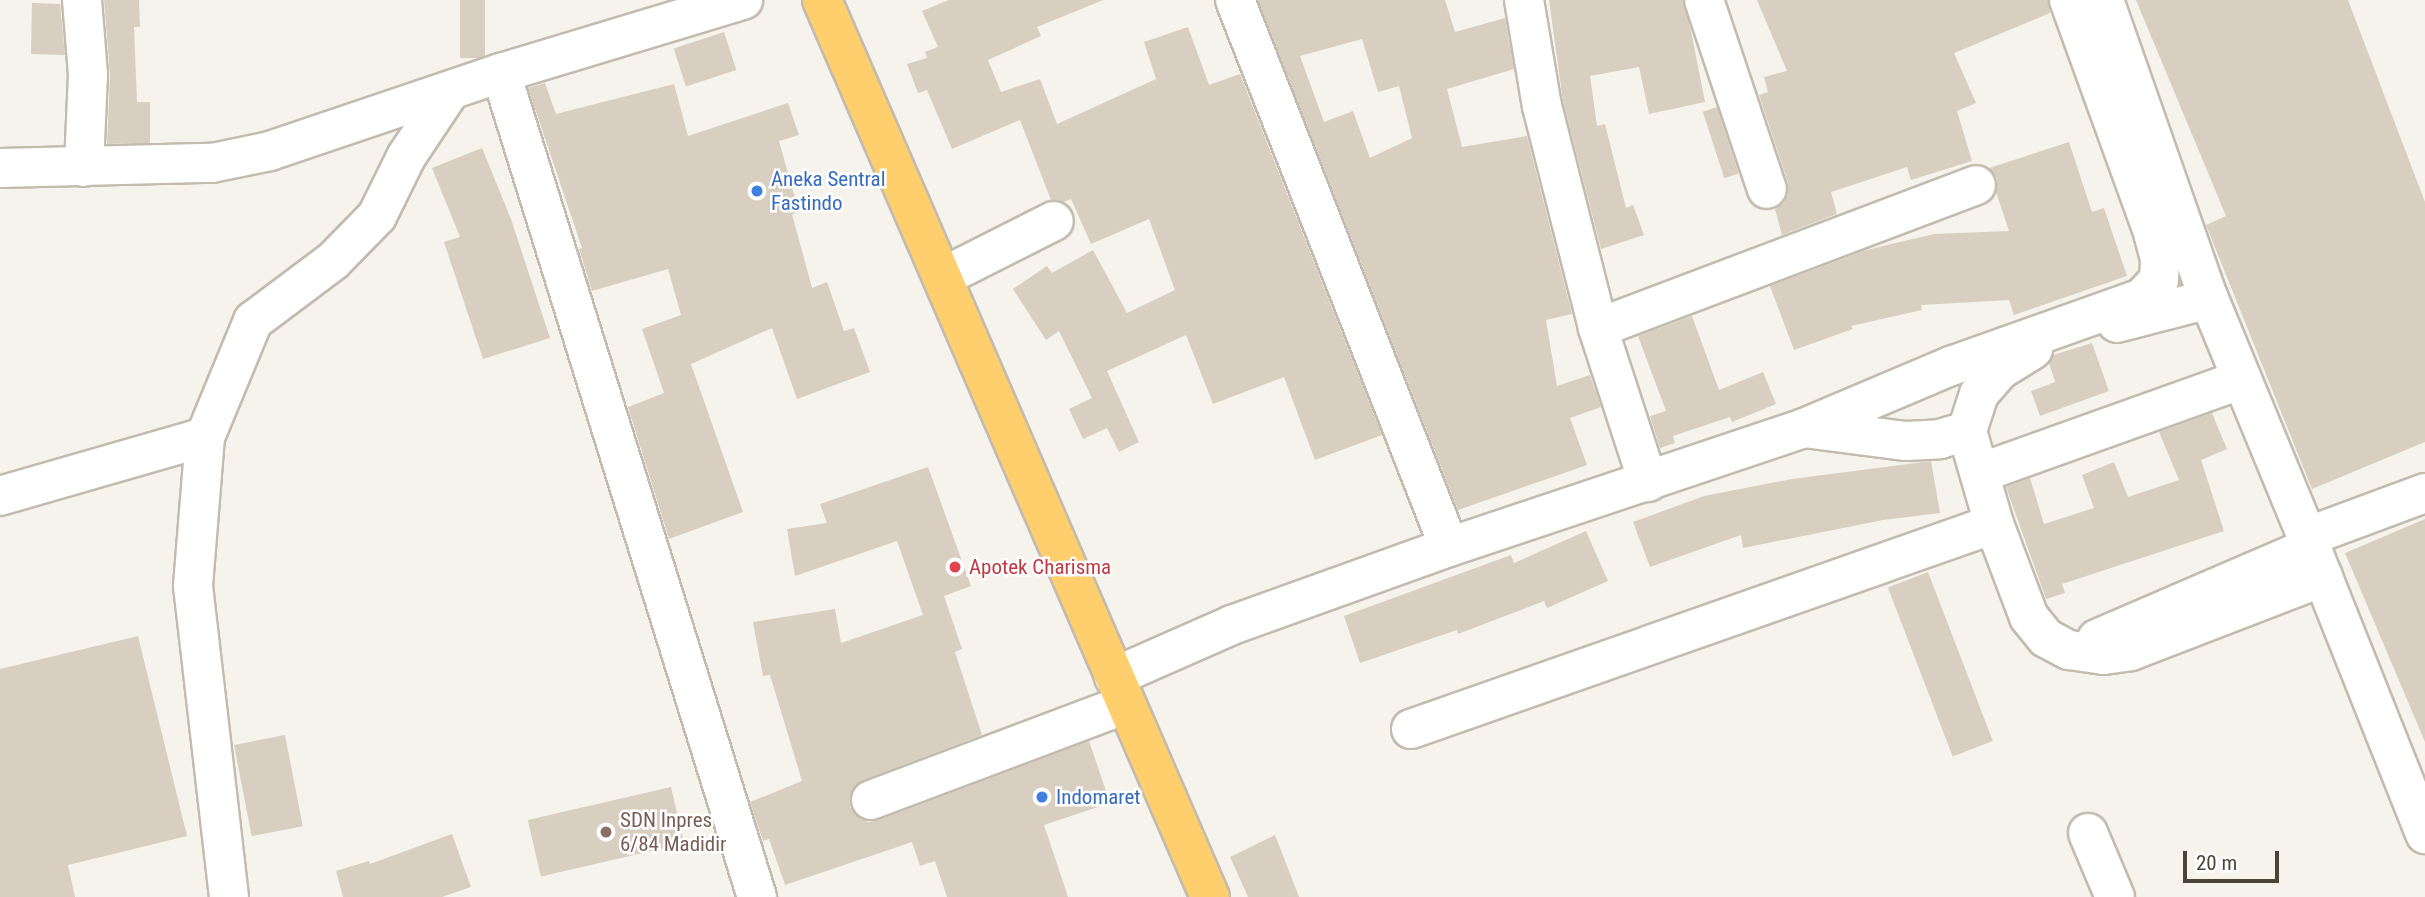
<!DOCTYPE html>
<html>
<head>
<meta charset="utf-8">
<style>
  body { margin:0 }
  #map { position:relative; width:2425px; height:897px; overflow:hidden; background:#f6f3ec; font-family:"Roboto Condensed",sans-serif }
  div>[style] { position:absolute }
  .building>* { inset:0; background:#d8cfc1; transform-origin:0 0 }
  .roads { filter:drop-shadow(2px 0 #c2bbae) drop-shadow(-2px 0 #c2bbae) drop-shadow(0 2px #c2bbae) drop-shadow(0 -2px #c2bbae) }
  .minor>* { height:38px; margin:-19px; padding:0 19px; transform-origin:19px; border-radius:19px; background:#fff }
  .highway>* { height:38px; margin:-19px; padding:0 19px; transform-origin:19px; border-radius:19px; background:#ffcf6e }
  .dots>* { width:19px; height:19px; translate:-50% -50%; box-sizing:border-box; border:4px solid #fff; border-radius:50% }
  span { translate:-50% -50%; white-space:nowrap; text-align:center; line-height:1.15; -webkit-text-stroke:5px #fff; paint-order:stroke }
  .shop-label { font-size:21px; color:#366cbe }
  .left { translate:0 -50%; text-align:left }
  .health-label { font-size:21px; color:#be3a42 }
  .education-label { font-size:21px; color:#785e54 }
  .scale { position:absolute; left:2183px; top:851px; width:96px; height:32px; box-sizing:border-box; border:4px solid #4b4439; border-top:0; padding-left:9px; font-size:21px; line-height:24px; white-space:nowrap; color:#4b4439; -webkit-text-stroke:5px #fff; paint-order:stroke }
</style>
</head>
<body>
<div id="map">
  <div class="building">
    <div style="clip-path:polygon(104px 0,139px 0,140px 27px,134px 27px,137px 102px,150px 102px,150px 143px,107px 144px,110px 75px)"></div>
    <div style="left:460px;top:0;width:25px;height:58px"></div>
    <div style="clip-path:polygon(949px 0,1103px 0,1037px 27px,1041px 36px,988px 60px,1001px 92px,1040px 79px,1057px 124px,1156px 79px,1144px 42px,1188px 27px,1209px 85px,1240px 74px,1382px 435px,1315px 460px,1284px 377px,1213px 404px,1186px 335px,1107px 371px,1139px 442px,1119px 452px,1107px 428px,1083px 439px,1069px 409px,1092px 398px,1059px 331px,1046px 340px,1013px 289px,1047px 266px,1052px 273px,1093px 250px,1127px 313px,1175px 290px,1149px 219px,1091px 244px,1071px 199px,1064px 202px,1051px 200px,1020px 120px,952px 149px,927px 90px,918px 93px,907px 64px,927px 58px,925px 52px,938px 47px,922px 11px)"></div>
    <div style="clip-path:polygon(evenodd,1258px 0,1445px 0,1455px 32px,1505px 18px,1514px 69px,1447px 89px,1462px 147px,1527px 136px,1572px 314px,1546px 320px,1557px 386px,1590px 375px,1601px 407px,1570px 418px,1587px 465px,1458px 510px,1258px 0,1362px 39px,1378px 92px,1399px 86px,1412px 138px,1370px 158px,1353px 111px,1324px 122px,1300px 56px,1362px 39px)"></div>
    <div style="clip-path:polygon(1549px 0,1683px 0,1691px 31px,1705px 102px,1649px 114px,1639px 67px,1590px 76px,1597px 126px,1605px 124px,1626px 208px,1633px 205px,1644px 235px,1601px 249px,1563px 101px)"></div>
    <div style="clip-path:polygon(1757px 0,2048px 0,2050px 13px,1954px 53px,1976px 103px,1957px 111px,1972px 161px,1911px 180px,1907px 167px,1831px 192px,1837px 214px,1782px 235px,1775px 209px,1784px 203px,1788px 194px,1788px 183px,1759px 95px,1768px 92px,1764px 77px,1787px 71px)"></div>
    <div style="clip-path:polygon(2136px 0,2348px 0,2425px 202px,2425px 442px,2312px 489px,2206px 225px,2226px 216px)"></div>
    <div style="clip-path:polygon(32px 3px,60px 4px,65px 55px,31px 54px)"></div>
    <div style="left:724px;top:32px;width:40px;height:53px;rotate:72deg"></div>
    <div style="clip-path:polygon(545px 83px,556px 114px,674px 84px,688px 136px,788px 103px,799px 135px,779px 141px,799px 212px,792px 214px,812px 288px,827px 282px,844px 331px,854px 328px,870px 372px,797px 399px,772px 328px,691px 364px,743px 512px,669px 539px,628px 407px,664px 393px,642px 329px,681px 315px,668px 269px,592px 291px,579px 249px,582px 248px,528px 88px)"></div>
    <div style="left:1717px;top:107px;width:70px;height:15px;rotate:72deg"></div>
    <div style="clip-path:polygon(2069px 142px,2092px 212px,2104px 208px,2127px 276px,2014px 315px,2009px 300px,1921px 305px,1922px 310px,1851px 326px,1853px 329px,1794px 350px,1770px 286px,1866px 250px,1934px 234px,2009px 231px,1996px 192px,1997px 178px,1989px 168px)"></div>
    <div style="clip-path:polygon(482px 148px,511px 219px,550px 338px,483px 359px,444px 242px,460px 237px,432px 168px)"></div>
    <div style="clip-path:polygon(1692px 316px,1719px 390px,1763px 372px,1776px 404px,1732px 422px,1730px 417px,1673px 436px,1675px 443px,1660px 448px,1650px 416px,1666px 411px,1638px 336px)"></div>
    <div style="clip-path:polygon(2092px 343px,2109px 391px,2040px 416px,2031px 391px,2055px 382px,2049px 363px,2053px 355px)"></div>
    <div style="clip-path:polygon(2212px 413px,2227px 449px,2201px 460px,2224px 531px,2062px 584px,2065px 593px,2046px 599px,2006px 487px,2030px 478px,2044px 524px,2094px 508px,2082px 475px,2114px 462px,2128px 497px,2179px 480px,2159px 432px)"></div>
    <div style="clip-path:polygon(1931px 461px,1940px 513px,1883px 520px,1743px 548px,1741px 535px,1650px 567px,1633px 522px,1704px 496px,1792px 479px)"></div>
    <div style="clip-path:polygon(928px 467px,971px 586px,944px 596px,962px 649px,955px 652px,982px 735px,863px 780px,854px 787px,850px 796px,850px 807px,858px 817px,868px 822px,879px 820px,1089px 741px,1110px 803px,1044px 825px,1068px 897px,947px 897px,935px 861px,920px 866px,912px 842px,785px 885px,769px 839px,763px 841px,750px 802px,802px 781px,770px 675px,763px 676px,753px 622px,835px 609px,841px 643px,923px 615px,897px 541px,795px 576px,787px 529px,827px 523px,820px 504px)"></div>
    <div style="clip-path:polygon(2425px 519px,2425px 742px,2345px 553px)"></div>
    <div style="clip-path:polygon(1586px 531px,1608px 581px,1547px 608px,1544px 601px,1458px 634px,1457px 630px,1360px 663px,1344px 616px,1511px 555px,1514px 563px)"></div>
    <div style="left:1928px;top:572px;width:181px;height:43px;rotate:69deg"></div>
    <div style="clip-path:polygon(138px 636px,187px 836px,68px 865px,75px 897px,0 897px,0 669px)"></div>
    <div style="left:285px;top:735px;width:93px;height:52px;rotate:79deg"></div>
    <div style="left:671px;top:787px;width:58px;height:147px;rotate:77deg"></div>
    <div style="clip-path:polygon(452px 834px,471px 887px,442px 897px,343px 897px,336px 871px,369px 861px,370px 864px)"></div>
    <div style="clip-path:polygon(1275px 835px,1299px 897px,1248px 897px,1230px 857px)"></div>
  </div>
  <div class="roads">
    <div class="minor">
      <div style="left:82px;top:0;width:74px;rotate:85.4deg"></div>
      <div style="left:88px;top:74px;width:93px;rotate:92.5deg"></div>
      <div style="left:1235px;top:0;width:587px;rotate:68.63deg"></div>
      <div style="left:1524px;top:0;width:108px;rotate:80.4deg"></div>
      <div style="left:1542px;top:106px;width:229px;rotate:75.8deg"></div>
      <div style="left:1598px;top:328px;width:162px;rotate:72deg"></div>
      <div style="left:1704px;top:0;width:199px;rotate:71.6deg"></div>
      <div style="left:2104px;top:0;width:317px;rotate:70.7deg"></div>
      <div style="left:2209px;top:299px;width:95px;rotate:165.4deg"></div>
      <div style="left:501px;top:73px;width:863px;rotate:72.74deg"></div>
      <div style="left:0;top:168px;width:212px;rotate:-1.4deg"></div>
      <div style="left:212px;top:163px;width:59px;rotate:-11.7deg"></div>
      <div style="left:270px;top:151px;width:244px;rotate:-18.7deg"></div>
      <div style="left:501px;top:73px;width:253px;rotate:-16.8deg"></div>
      <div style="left:943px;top:277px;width:124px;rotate:-26.8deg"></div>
      <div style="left:2209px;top:299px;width:257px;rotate:67.6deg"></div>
      <div style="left:1598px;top:328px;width:404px;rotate:-20.7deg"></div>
      <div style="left:1804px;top:428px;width:103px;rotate:7.3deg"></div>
      <div style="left:1906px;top:441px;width:34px;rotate:-3deg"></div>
      <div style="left:1940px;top:439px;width:28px;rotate:-17deg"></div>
      <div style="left:1967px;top:431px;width:39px;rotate:-72deg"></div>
      <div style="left:1979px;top:394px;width:32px;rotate:-49deg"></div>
      <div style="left:2000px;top:370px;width:39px;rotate:-32deg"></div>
      <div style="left:1967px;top:431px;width:97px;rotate:73.8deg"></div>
      <div style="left:1994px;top:524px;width:99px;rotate:69.4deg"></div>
      <div style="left:2029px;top:617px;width:27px;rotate:51deg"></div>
      <div style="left:2046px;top:638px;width:26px;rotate:28deg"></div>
      <div style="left:2069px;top:650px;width:35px;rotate:8deg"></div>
      <div style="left:2104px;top:655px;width:27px;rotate:-8deg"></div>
      <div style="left:2131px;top:651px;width:206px;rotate:-21.1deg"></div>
      <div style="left:1980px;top:473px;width:278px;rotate:-19.7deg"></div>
      <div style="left:2425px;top:493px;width:126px;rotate:159.6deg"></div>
      <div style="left:2307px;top:537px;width:320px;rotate:68.3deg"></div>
      <div style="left:0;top:496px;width:213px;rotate:-16.1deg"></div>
      <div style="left:2097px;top:639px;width:233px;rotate:-23.3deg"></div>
      <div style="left:1114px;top:677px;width:129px;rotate:-23.8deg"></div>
      <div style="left:1232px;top:625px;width:231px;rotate:-19.8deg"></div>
      <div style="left:1449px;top:547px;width:374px;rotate:-18.5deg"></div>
      <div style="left:1804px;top:428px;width:160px;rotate:-22.9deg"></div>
      <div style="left:1951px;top:366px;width:203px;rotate:-19.6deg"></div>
      <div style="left:2142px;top:298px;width:25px;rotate:-47deg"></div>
      <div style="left:2159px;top:280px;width:21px;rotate:-87deg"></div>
      <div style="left:2160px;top:259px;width:28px;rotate:-105deg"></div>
      <div style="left:2153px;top:232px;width:247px;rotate:-109.9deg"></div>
      <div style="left:1411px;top:729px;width:618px;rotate:-19.37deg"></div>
      <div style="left:871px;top:800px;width:272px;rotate:-20.6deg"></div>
      <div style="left:2088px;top:833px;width:69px;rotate:67.1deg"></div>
      <div style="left:229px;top:897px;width:313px;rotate:-96.6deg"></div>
      <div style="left:193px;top:586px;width:149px;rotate:-85.4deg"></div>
      <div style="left:205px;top:437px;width:126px;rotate:-67.5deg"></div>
      <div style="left:253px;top:321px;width:100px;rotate:-36.9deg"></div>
      <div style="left:333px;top:261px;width:63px;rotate:-45.6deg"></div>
      <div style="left:377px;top:216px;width:66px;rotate:-63.8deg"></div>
      <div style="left:406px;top:157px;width:79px;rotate:-56.3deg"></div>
    </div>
    <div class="highway">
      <div style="left:822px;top:0;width:977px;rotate:66.61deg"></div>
    </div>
  </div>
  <div class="dots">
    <div style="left:757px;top:191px;background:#3f7fe0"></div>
    <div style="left:955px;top:567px;background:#e0444e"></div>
    <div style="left:1042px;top:797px;background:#3f7fe0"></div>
    <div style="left:606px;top:832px;background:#8d6e63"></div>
  </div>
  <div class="shop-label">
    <span class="left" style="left:771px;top:191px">Aneka Sentral<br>Fastindo</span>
    <span class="left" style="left:1056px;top:797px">Indomaret</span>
  </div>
  <div class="health-label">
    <span class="left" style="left:969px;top:567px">Apotek Charisma</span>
  </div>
  <div class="education-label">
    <span class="left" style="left:620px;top:832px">SDN Inpres<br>6/84 Madidir</span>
  </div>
  <div class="scale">20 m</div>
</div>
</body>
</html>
